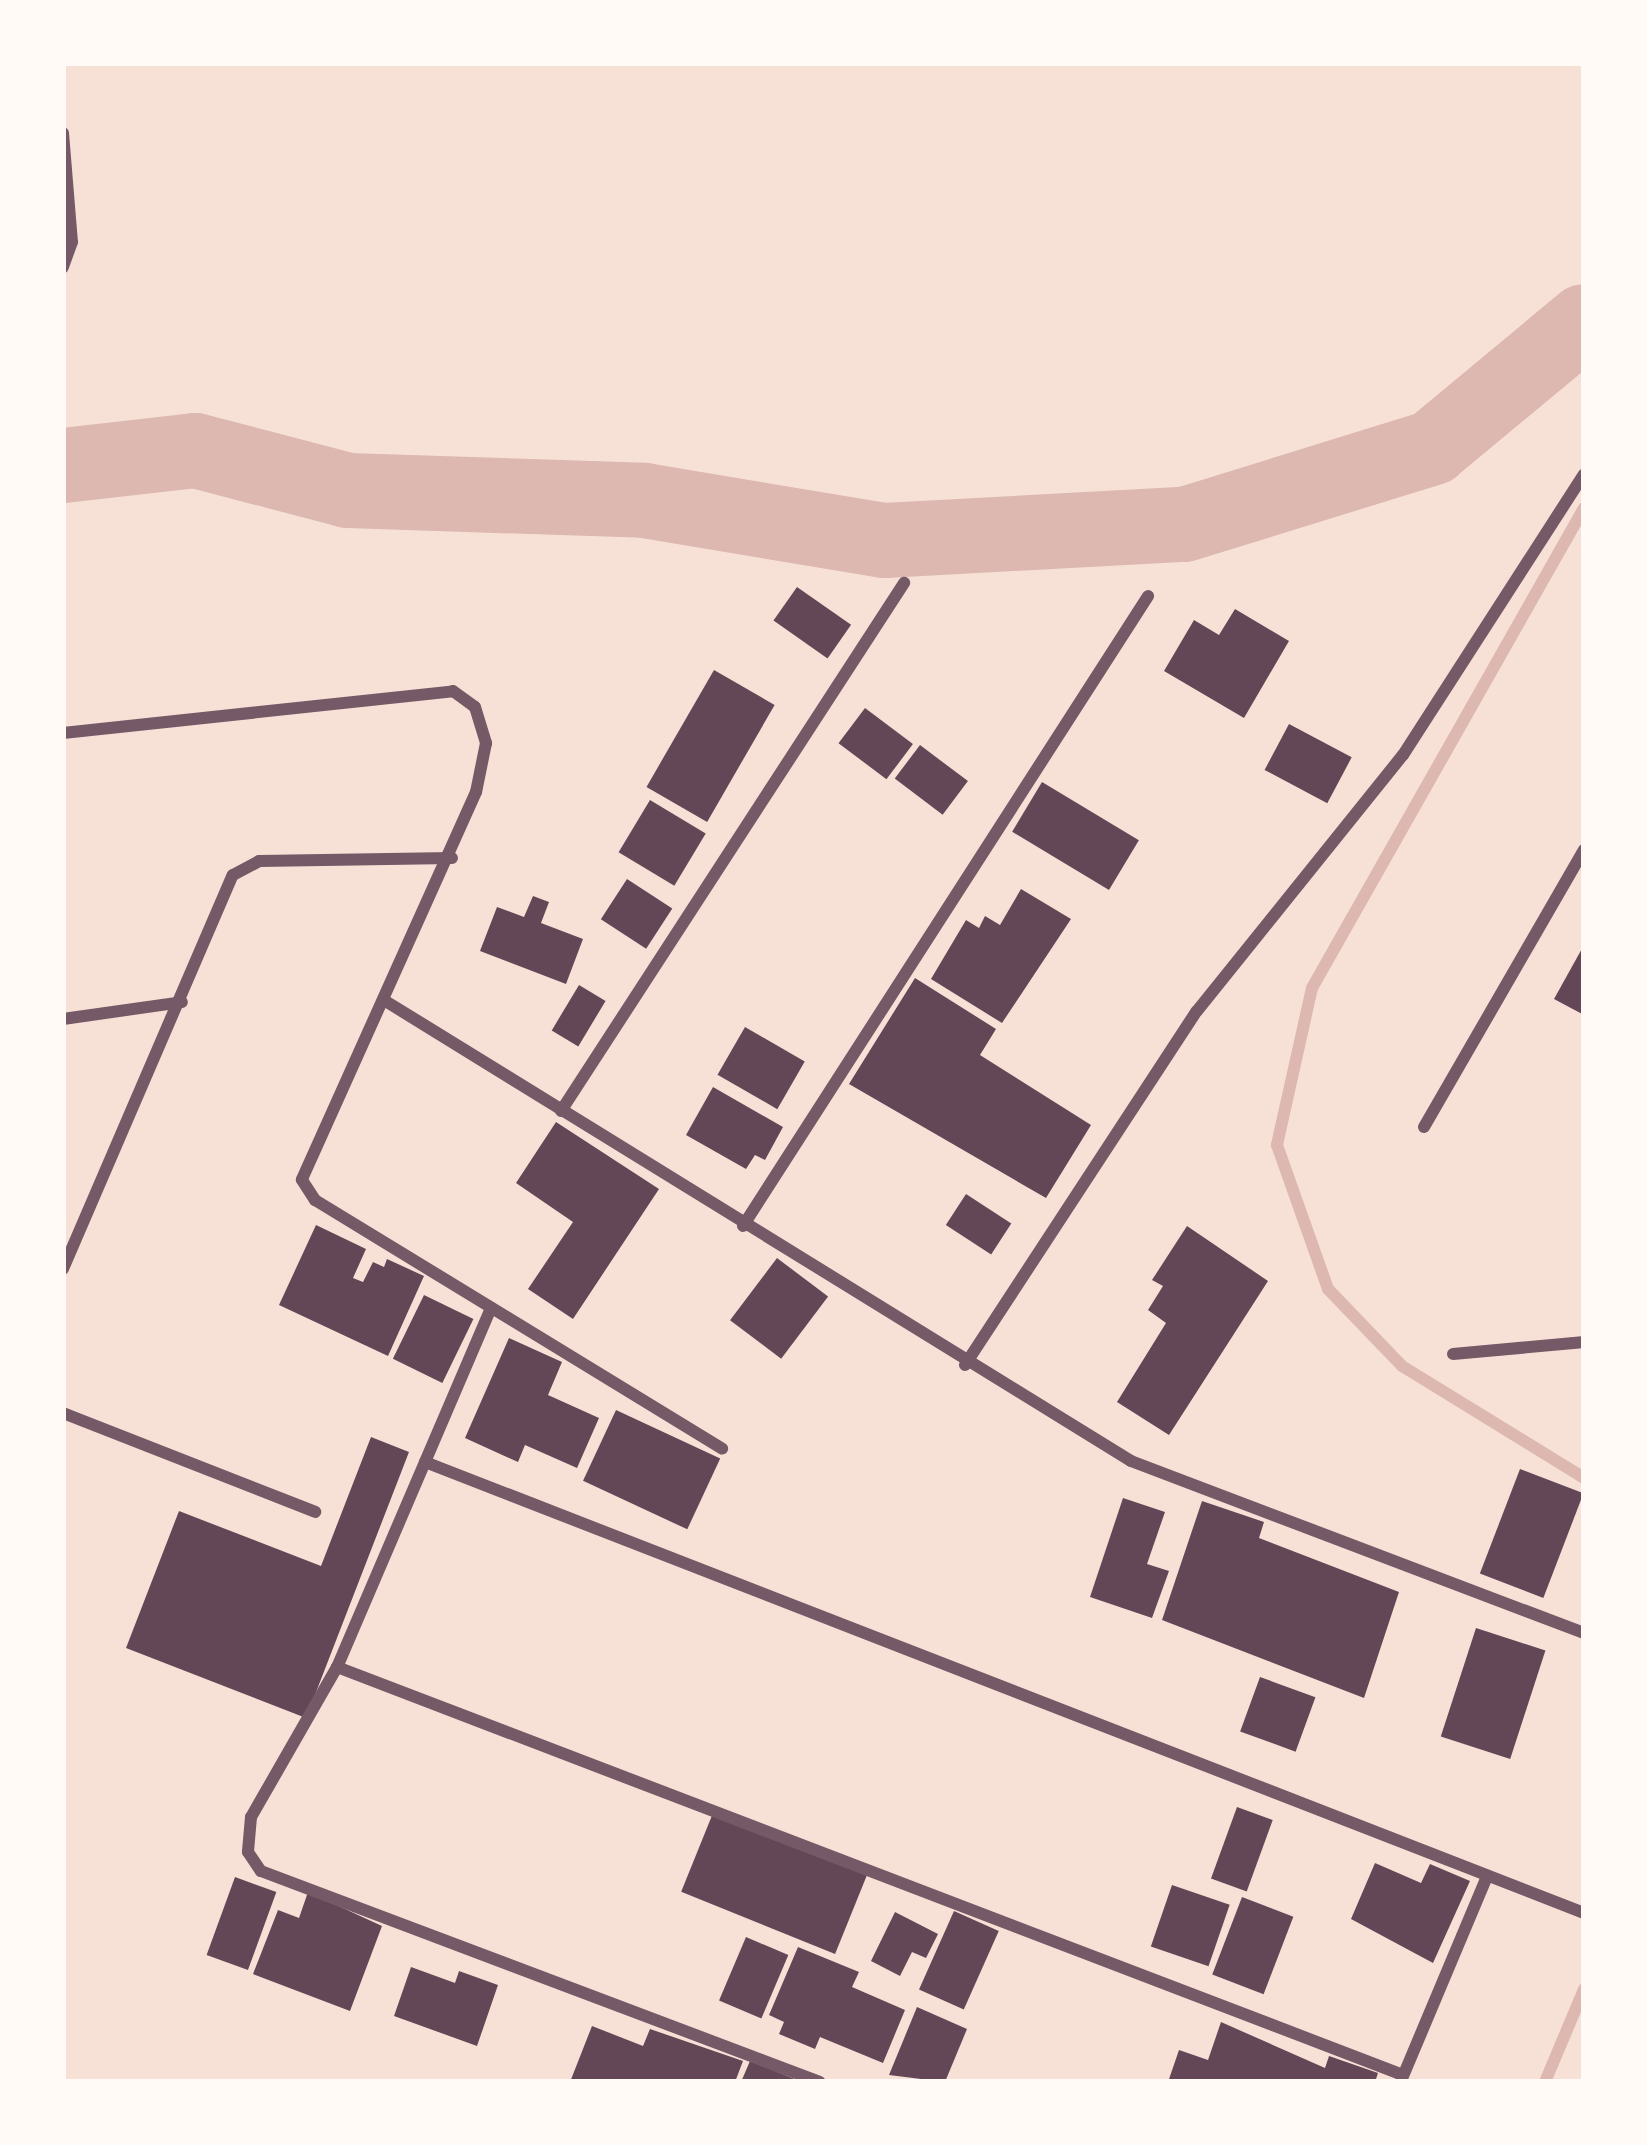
<!DOCTYPE html>
<html>
<head>
<meta charset="utf-8">
<style>
  body { margin:0 }
  #map { position:relative; width:1647px; height:2145px; overflow:hidden; background:#f7e1d7; font-family:Signika,sans-serif }
  div>[style] { position:absolute }
  .stream>* { height:12px; margin:-6px; padding:0 6px; transform-origin:6px; border-radius:6px; background:#dcb8b0 }
  .river>* { height:75px; margin:-37.5px; padding:0 37.5px; transform-origin:37.5px; border-radius:37.5px; background:#dcb8b0 }
  .building>* { inset:0; background:#644757; transform-origin:0 0 }
  .minor>* { height:12px; margin:-6px; padding:0 6px; transform-origin:6px; border-radius:6px; background:#755966 }
  span { translate:-50% -50%; white-space:nowrap; text-align:center; line-height:1.15; -webkit-text-stroke:10px #fffaf5; paint-order:stroke }
  .frame { position:absolute; inset:0; border:66px solid #fffaf5; pointer-events:none }
</style>
</head>
<body>
<div id="map">
  <div class="stream">
    <div style="left:1584px;top:508px;width:552px;rotate:119.54deg"></div>
    <div style="left:1312px;top:988px;width:161px;rotate:102.6deg"></div>
    <div style="left:1277px;top:1145px;width:153px;rotate:70.5deg"></div>
    <div style="left:1328px;top:1289px;width:107px;rotate:46.1deg"></div>
    <div style="left:1402px;top:1366px;width:214px;rotate:31.6deg"></div>
    <div style="left:1545px;top:2082px;width:101px;rotate:-67.2deg"></div>
  </div>
  <div class="river">
    <div style="left:63px;top:465px;width:133px;rotate:-6.5deg"></div>
    <div style="left:195px;top:450px;width:157px;rotate:14.7deg"></div>
    <div style="left:347px;top:490px;width:297px;rotate:1.9deg"></div>
    <div style="left:644px;top:500px;width:243px;rotate:9.5deg"></div>
    <div style="left:884px;top:540px;width:300px;rotate:-3.1deg"></div>
    <div style="left:1184px;top:524px;width:260px;rotate:-17.2deg"></div>
    <div style="left:1432px;top:447px;width:197px;rotate:-39.7deg"></div>
  </div>
  <div class="building">
    <div style="left:797px;top:587px;width:66px;height:41px;rotate:35deg"></div>
    <div style="clip-path:polygon(1235px 609px,1289px 641px,1244px 718px,1164px 671px,1194px 620px,1219px 635px)"></div>
    <div style="left:714px;top:670px;width:70px;height:135px;rotate:30deg"></div>
    <div style="left:865px;top:708px;width:60px;height:44px;rotate:37deg"></div>
    <div style="left:1289px;top:724px;width:71px;height:52px;rotate:28deg"></div>
    <div style="left:920px;top:745px;width:60px;height:42px;rotate:37deg"></div>
    <div style="left:1042px;top:782px;width:113px;height:58px;rotate:31deg"></div>
    <div style="left:650px;top:800px;width:65px;height:61px;rotate:31deg"></div>
    <div style="left:627px;top:879px;width:54px;height:48px;rotate:33deg"></div>
    <div style="clip-path:polygon(1021px 889px,1071px 919px,1002px 1023px,931px 979px,966px 920px,979px 928px,985px 916px,1000px 925px)"></div>
    <div style="clip-path:polygon(533px 896px,549px 902px,541px 923px,583px 939px,566px 984px,480px 951px,497px 907px,524px 917px)"></div>
    <div style="clip-path:polygon(1584px 945px,1584px 1015px,1554px 999px)"></div>
    <div style="clip-path:polygon(915px 978px,996px 1029px,980px 1055px,1091px 1125px,1046px 1198px,849px 1084px)"></div>
    <div style="left:579px;top:985px;width:31px;height:53px;rotate:31deg"></div>
    <div style="left:745px;top:1027px;width:69px;height:55px;rotate:30deg"></div>
    <div style="clip-path:polygon(713px 1087px,783px 1127px,765px 1160px,755px 1155px,746px 1169px,686px 1135px)"></div>
    <div style="clip-path:polygon(556px 1122px,659px 1189px,573px 1319px,528px 1289px,573px 1222px,516px 1183px)"></div>
    <div style="left:966px;top:1194px;width:54px;height:37px;rotate:33deg"></div>
    <div style="clip-path:polygon(316px 1225px,366px 1249px,353px 1278px,363px 1282px,373px 1262px,384px 1267px,387px 1259px,424px 1276px,388px 1356px,279px 1305px)"></div>
    <div style="clip-path:polygon(1187px 1226px,1268px 1281px,1169px 1435px,1117px 1402px,1166px 1323px,1148px 1310px,1163px 1286px,1152px 1280px)"></div>
    <div style="left:777px;top:1258px;width:64px;height:78px;rotate:37deg"></div>
    <div style="left:424px;top:1295px;width:55px;height:71px;rotate:26deg"></div>
    <div style="clip-path:polygon(509px 1338px,562px 1362px,548px 1395px,599px 1418px,577px 1468px,525px 1445px,518px 1462px,465px 1438px)"></div>
    <div style="left:616px;top:1410px;width:115px;height:78px;rotate:25deg"></div>
    <div style="clip-path:polygon(371px 1437px,409px 1452px,306px 1718px,126px 1648px,179px 1511px,321px 1566px)"></div>
    <div style="left:1520px;top:1469px;width:68px;height:112px;rotate:21deg"></div>
    <div style="clip-path:polygon(1123px 1498px,1165px 1512px,1147px 1564px,1169px 1571px,1152px 1618px,1090px 1597px)"></div>
    <div style="clip-path:polygon(1202px 1501px,1264px 1522px,1259px 1538px,1399px 1592px,1364px 1698px,1162px 1620px)"></div>
    <div style="left:1476px;top:1628px;width:73px;height:114px;rotate:18deg"></div>
    <div style="left:1260px;top:1677px;width:59px;height:58px;rotate:20deg"></div>
    <div style="left:1237px;top:1807px;width:38px;height:76px;rotate:20deg"></div>
    <div style="left:713px;top:1813px;width:166px;height:85px;rotate:22deg"></div>
    <div style="clip-path:polygon(1375px 1863px,1421px 1883px,1430px 1864px,1470px 1881px,1433px 1963px,1351px 1919px)"></div>
    <div style="left:235px;top:1877px;width:44px;height:83px;rotate:20deg"></div>
    <div style="left:1172px;top:1885px;width:61px;height:65px;rotate:19deg"></div>
    <div style="clip-path:polygon(308px 1892px,382px 1926px,350px 2011px,253px 1974px,278px 1910px,299px 1918px)"></div>
    <div style="left:1242px;top:1897px;width:55px;height:83px;rotate:21deg"></div>
    <div style="left:954px;top:1911px;width:49px;height:86px;rotate:24deg"></div>
    <div style="clip-path:polygon(895px 1912px,938px 1934px,926px 1958px,912px 1952px,900px 1976px,871px 1961px)"></div>
    <div style="left:746px;top:1937px;width:46px;height:69px;rotate:23deg"></div>
    <div style="clip-path:polygon(798px 1947px,859px 1972px,852px 1987px,905px 2010px,883px 2063px,820px 2037px,815px 2049px,779px 2034px,784px 2022px,769px 2015px)"></div>
    <div style="clip-path:polygon(411px 1967px,455px 1983px,459px 1971px,498px 1985px,477px 2046px,394px 2016px)"></div>
    <div style="clip-path:polygon(917px 2007px,967px 2029px,945px 2082px,889px 2075px)"></div>
    <div style="clip-path:polygon(1221px 2022px,1325px 2068px,1329px 2056px,1378px 2073px,1375px 2082px,1168px 2082px,1179px 2050px,1208px 2060px)"></div>
    <div style="clip-path:polygon(592px 2026px,643px 2046px,650px 2029px,743px 2061px,735px 2082px,570px 2082px)"></div>
    <div style="clip-path:polygon(750px 2061px,802px 2082px,741px 2082px)"></div>
  </div>
  <div class="minor">
    <div style="left:63px;top:133px;width:109px;rotate:85.3deg"></div>
    <div style="left:72px;top:242px;width:27px;rotate:110deg"></div>
    <div style="left:63px;top:733px;width:392px;rotate:-6.1deg"></div>
    <div style="left:453px;top:691px;width:27px;rotate:36deg"></div>
    <div style="left:475px;top:707px;width:38px;rotate:73deg"></div>
    <div style="left:486px;top:743px;width:50px;rotate:101.5deg"></div>
    <div style="left:476px;top:792px;width:425px;rotate:114.2deg"></div>
    <div style="left:302px;top:1180px;width:24px;rotate:57deg"></div>
    <div style="left:315px;top:1200px;width:477px;rotate:31.4deg"></div>
    <div style="left:387px;top:1002px;width:874px;rotate:31.67deg"></div>
    <div style="left:1131px;top:1461px;width:485px;rotate:20.8deg"></div>
    <div style="left:63px;top:1019px;width:120px;rotate:-8.1deg"></div>
    <div style="left:561px;top:1111px;width:630px;rotate:-56.99deg"></div>
    <div style="left:1424px;top:1127px;width:320px;rotate:-60deg"></div>
    <div style="left:743px;top:1226px;width:749px;rotate:-57.26deg"></div>
    <div style="left:63px;top:1269px;width:429px;rotate:-66.7deg"></div>
    <div style="left:233px;top:875px;width:30px;rotate:-28deg"></div>
    <div style="left:259px;top:861px;width:193px;rotate:-0.9deg"></div>
    <div style="left:491px;top:1308px;width:391px;rotate:113.2deg"></div>
    <div style="left:337px;top:1667px;width:173px;rotate:119.8deg"></div>
    <div style="left:251px;top:1817px;width:35px;rotate:95deg"></div>
    <div style="left:248px;top:1852px;width:23px;rotate:56deg"></div>
    <div style="left:261px;top:1871px;width:597px;rotate:20.68deg"></div>
    <div style="left:1453px;top:1354px;width:132px;rotate:-5.2deg"></div>
    <div style="left:965px;top:1365px;width:423px;rotate:-56.8deg"></div>
    <div style="left:1197px;top:1011px;width:329px;rotate:-51.2deg"></div>
    <div style="left:1403px;top:755px;width:334px;rotate:-57.2deg"></div>
    <div style="left:63px;top:1413px;width:271px;rotate:21.4deg"></div>
    <div style="left:425px;top:1462px;width:1244px;rotate:21.26deg"></div>
    <div style="left:337px;top:1667px;width:1141px;rotate:20.94deg"></div>
    <div style="left:1401px;top:2081px;width:222px;rotate:-67.2deg"></div>
  </div>
  <div class="frame"></div>
</div>
</body>
</html>
